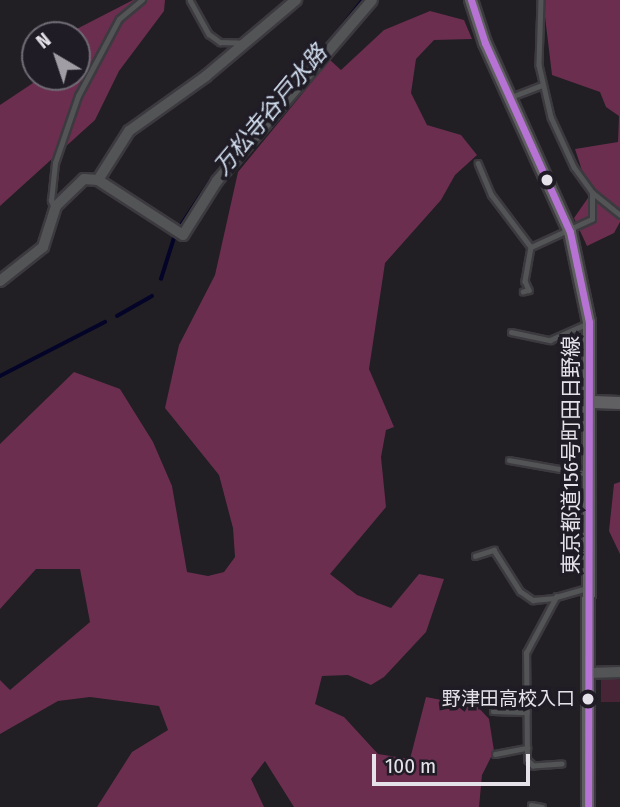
<!DOCTYPE html>
<html>
<head>
<meta charset="utf-8">
<style>
  body { margin:0 }
  #map { position:relative; width:620px; height:807px; overflow:hidden; background:#211e24; font-family:"Fira Sans Condensed","Noto Sans JP",sans-serif }
  div>[style] { position:absolute }
  .green>* { inset:0; background:#472436; transform-origin:0 0 }
  .forest>* { inset:0; background:#6b2e4f }
  .stream>* { height:3.5px; margin:-1.75px; padding:0 1.75px; transform-origin:1.75px; border-radius:1.75px; background:#030427 }
  .roads { filter:drop-shadow(2px 0 #3c3a3f) drop-shadow(-2px 0 #3c3a3f) drop-shadow(0 2px #3c3a3f) drop-shadow(0 -2px #3c3a3f) }
  .lane>* { height:4.5px; margin:-2.25px; padding:0 2.25px; transform-origin:2.25px; border-radius:2.25px; background:#535456 }
  .street>* { height:10px; margin:-5px; padding:0 5px; transform-origin:5px; border-radius:5px; background:#535456 }
  .secondary>* { height:12px; margin:-6px; padding:0 6px; transform-origin:6px; border-radius:6px; background:#605f62 }
  .bus-1>* { height:7px; margin:-3.5px; padding:0 3.5px; transform-origin:3.5px; border-radius:3.5px; background:#b673d3 }
  .dots>* { width:19px; height:19px; translate:-50% -50%; box-sizing:border-box; border:4px solid #201c26; border-radius:50% }
  span { translate:-50% -50%; white-space:nowrap; text-align:center; line-height:1.15; -webkit-text-stroke:7px #201c26; paint-order:stroke }
  .bus-label { font-size:19px; color:#e5e2ea }
  .right { translate:-100% -50%; text-align:right }
  .street-label { font-size:21px; color:#e5e2ea }
  .water-label { font-size:23px; color:#d2dff0; font-style:italic }
  .north { position:absolute; left:21px; top:21px; width:70px; height:70px; box-sizing:border-box; background:#201c26; border:2px solid #6f6b74; border-radius:50%; rotate:321deg; font-size:19px; font-weight:700; line-height:28px; text-align:center; color:#e5e2ea }
  .north::after { content:''; display:block; margin:auto; width:24px; height:32px; background:#a09da5; clip-path:polygon(50% 0,100% 100%,50% 72%,0 100%) }
  .scale { position:absolute; left:372px; top:754px; width:158px; height:32px; box-sizing:border-box; border:4px solid #e5e2ea; border-top:0; padding-left:9px; font-size:21px; line-height:24px; white-space:nowrap; color:#e5e2ea; -webkit-text-stroke:5px #201c26; paint-order:stroke }
</style>
</head>
<body>
<div id="map">
  <div class="green">
    <div style="left:601px;top:676px;width:19px;height:26px"></div>
  </div>
  <div class="forest">
    <div style="clip-path:polygon(133px 0,165px 0,164px 11px,119px 71px,95px 120px,0 206px,0 105px,42px 77px,77px 77px,77px 35px,65px 35px)"></div>
    <div style="clip-path:polygon(543px 0,620px 0,620px 222px,614px 233px,587px 246px,574px 218px,590px 195px,575px 149px,618px 142px,619px 116px,606px 107px,600px 92px,552px 75px)"></div>
    <div style="clip-path:polygon(430px 11px,464px 20px,472px 39px,434px 40px,416px 59px,411px 93px,427px 125px,461px 135px,477px 155px,455px 175px,441px 200px,385px 263px,369px 369px,394px 427px,386px 430px,381px 457px,386px 507px,330px 574px,357px 595px,391px 608px,419px 574px,444px 579px,426px 632px,384px 677px,371px 685px,348px 675px,322px 676px,315px 704px,344px 717px,378px 754px,410px 759px,426px 697px,478px 707px,489px 719px,494px 751px,482px 775px,479px 807px,294px 807px,265px 761px,251px 779px,264px 807px,97px 807px,132px 752px,168px 730px,159px 706px,90px 697px,58px 701px,0 734px,0 680px,10px 690px,90px 622px,80px 569px,36px 569px,0 609px,0 444px,74px 372px,120px 389px,153px 442px,172px 486px,187px 572px,208px 576px,224px 572px,235px 557px,233px 528px,219px 475px,165px 408px,179px 345px,215px 275px,238px 172px,330px 60px,341px 70px,384px 30px)"></div>
    <div style="clip-path:polygon(620px 482px,620px 554px,609px 531px,614px 484px)"></div>
  </div>
  <div class="stream">
    <div style="left:322px;top:51px;width:65px;rotate:-51.2deg"></div>
    <div style="left:182px;top:224px;width:56px;rotate:-56.6deg"></div>
    <div style="left:213px;top:177px;width:99px;rotate:-49.1deg"></div>
    <div style="left:161px;top:279px;width:43px;rotate:-72.4deg"></div>
    <div style="left:117px;top:316px;width:40px;rotate:-29.7deg"></div>
    <div style="left:0;top:376px;width:118px;rotate:-27.2deg"></div>
  </div>
  <div class="roads">
    <div class="lane">
      <div style="left:190px;top:0;width:39px;rotate:61deg"></div>
      <div style="left:209px;top:34px;width:14px;rotate:36deg"></div>
      <div style="left:220px;top:42px;width:23px;rotate:2deg"></div>
      <div style="left:541px;top:0;width:65px;rotate:91.8deg"></div>
      <div style="left:539px;top:65px;width:53px;rotate:77deg"></div>
      <div style="left:551px;top:117px;width:55px;rotate:65.3deg"></div>
      <div style="left:574px;top:167px;width:31px;rotate:54deg"></div>
      <div style="left:592px;top:192px;width:36px;rotate:39deg"></div>
      <div style="left:511px;top:97px;width:34px;rotate:-21deg"></div>
      <div style="left:478px;top:163px;width:34px;rotate:67deg"></div>
      <div style="left:491px;top:194px;width:66px;rotate:53deg"></div>
      <div style="left:531px;top:247px;width:35px;rotate:100deg"></div>
      <div style="left:525px;top:281px;width:10px;rotate:66deg"></div>
      <div style="left:529px;top:290px;width:6px;rotate:162deg"></div>
      <div style="left:54px;top:208px;width:8px;rotate:-113deg"></div>
      <div style="left:51px;top:201px;width:38px;rotate:-84deg"></div>
      <div style="left:55px;top:163px;width:71px;rotate:-71.1deg"></div>
      <div style="left:78px;top:96px;width:87px;rotate:-62deg"></div>
      <div style="left:119px;top:19px;width:30px;rotate:-40deg"></div>
      <div style="left:531px;top:247px;width:67px;rotate:-24.7deg"></div>
      <div style="left:592px;top:219px;width:26px;rotate:-90deg"></div>
      <div style="left:511px;top:332px;width:40px;rotate:12deg"></div>
      <div style="left:550px;top:340px;width:39px;rotate:-24deg"></div>
      <div style="left:509px;top:460px;width:80px;rotate:10deg"></div>
      <div style="left:475px;top:556px;width:20px;rotate:-18deg"></div>
      <div style="left:494px;top:550px;width:49px;rotate:57.6deg"></div>
      <div style="left:520px;top:591px;width:16px;rotate:35deg"></div>
      <div style="left:533px;top:600px;width:22px;rotate:-5deg"></div>
      <div style="left:493px;top:711px;width:34px;rotate:2deg"></div>
      <div style="left:495px;top:754px;width:33px;rotate:-11deg"></div>
      <div style="left:562px;top:764px;width:29px;rotate:176deg"></div>
      <div style="left:533px;top:766px;width:8px;rotate:-135deg"></div>
      <div style="left:527px;top:760px;width:107px;rotate:-90.5deg"></div>
      <div style="left:526px;top:653px;width:64px;rotate:-61.8deg"></div>
      <div style="left:556px;top:597px;width:33px;rotate:-16deg"></div>
      <div style="left:531px;top:805px;width:11px;rotate:10deg"></div>
    </div>
    <div class="street">
      <div style="left:98px;top:180px;width:58px;rotate:-57.7deg"></div>
      <div style="left:129px;top:131px;width:95px;rotate:-35.5deg"></div>
      <div style="left:206px;top:76px;width:118px;rotate:-40.2deg"></div>
      <div style="left:0;top:281px;width:55px;rotate:-38.3deg"></div>
      <div style="left:43px;top:247px;width:43px;rotate:-72.4deg"></div>
      <div style="left:56px;top:206px;width:39px;rotate:-44deg"></div>
      <div style="left:84px;top:179px;width:14px;rotate:4deg"></div>
      <div style="left:98px;top:180px;width:101px;rotate:32.9deg"></div>
      <div style="left:183px;top:235px;width:64px;rotate:-57.8deg"></div>
      <div style="left:217px;top:181px;width:238px;rotate:-49.4deg"></div>
      <div style="left:589px;top:673px;width:31px;rotate:-2deg"></div>
    </div>
    <div class="secondary">
      <div style="left:471px;top:0;width:45px;rotate:72deg"></div>
      <div style="left:485px;top:43px;width:207px;rotate:65.8deg"></div>
      <div style="left:570px;top:232px;width:92px;rotate:78.1deg"></div>
      <div style="left:589px;top:322px;width:485px;rotate:90.1deg"></div>
      <div style="left:593px;top:402px;width:27px;rotate:2deg"></div>
    </div>
  </div>
  <div class="bus-1">
    <div style="left:471px;top:0;width:45px;rotate:72deg"></div>
    <div style="left:485px;top:43px;width:207px;rotate:65.8deg"></div>
    <div style="left:570px;top:232px;width:92px;rotate:78.1deg"></div>
    <div style="left:589px;top:322px;width:485px;rotate:90.1deg"></div>
  </div>
  <div class="dots">
    <div style="left:547px;top:180px;background:#e5e2ea"></div>
    <div style="left:588px;top:699px;background:#e5e2ea"></div>
  </div>
  <div class="bus-label">
    <span class="right" style="left:575px;top:699px">野津田高校入口</span>
  </div>
  <div class="street-label">
    <span style="left:571px;top:455px;rotate:-90deg">東京都道156号町田日野線</span>
  </div>
  <div class="water-label">
    <span style="left:270px;top:110px;rotate:-50deg">万松寺谷戸水路</span>
  </div>
  <div class="north">N</div>
  <div class="scale">100 m</div>
</div>
</body>
</html>
